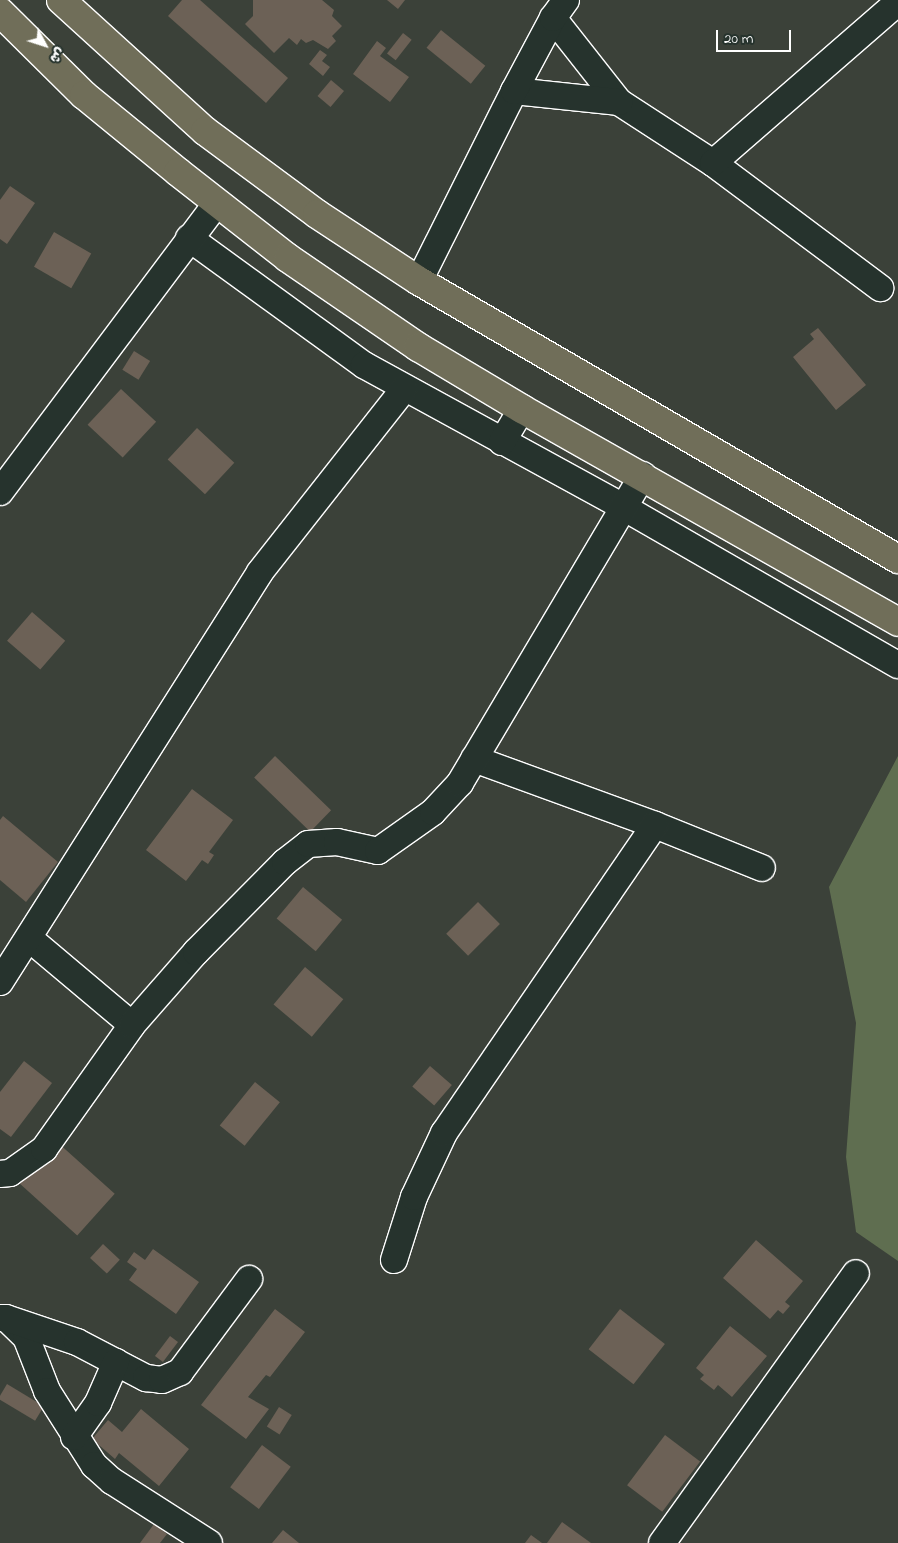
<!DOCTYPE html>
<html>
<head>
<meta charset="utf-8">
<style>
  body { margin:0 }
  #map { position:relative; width:898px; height:1543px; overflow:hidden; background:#3b4139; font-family:"Indie Flower","Playpen Sans Arabic",sans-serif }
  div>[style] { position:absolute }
  .green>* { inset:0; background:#5f6e50 }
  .building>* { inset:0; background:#6c6156; transform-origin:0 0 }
  .roads { filter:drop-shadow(1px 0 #fff) drop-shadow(-1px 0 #fff) drop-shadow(0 1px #fff) drop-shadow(0 -1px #fff) }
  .minor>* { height:26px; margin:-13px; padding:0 13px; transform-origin:13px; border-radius:13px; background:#26332d }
  .highway>* { height:28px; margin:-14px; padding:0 14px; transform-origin:14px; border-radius:14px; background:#706e59 }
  span { translate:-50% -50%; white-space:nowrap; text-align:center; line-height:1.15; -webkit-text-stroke:4px #26332d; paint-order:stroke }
  .north { position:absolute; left:20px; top:20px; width:50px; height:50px; -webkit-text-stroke:4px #26332d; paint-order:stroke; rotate:130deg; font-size:14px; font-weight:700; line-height:20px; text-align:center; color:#fff }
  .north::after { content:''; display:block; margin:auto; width:18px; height:22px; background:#fff; clip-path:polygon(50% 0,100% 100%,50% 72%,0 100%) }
  .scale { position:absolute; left:716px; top:30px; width:75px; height:22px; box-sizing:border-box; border:2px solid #fff; border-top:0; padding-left:6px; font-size:15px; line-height:18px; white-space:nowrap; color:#fff; -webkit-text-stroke:4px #26332d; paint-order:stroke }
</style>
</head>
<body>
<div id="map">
  <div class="green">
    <div style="clip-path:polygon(898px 756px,898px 1261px,856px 1232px,846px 1157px,856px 1023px,829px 887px)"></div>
  </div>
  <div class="building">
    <div style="clip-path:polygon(182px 0,200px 0,288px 78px,266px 103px,168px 16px)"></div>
    <div style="clip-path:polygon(253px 0,322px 0,334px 10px,332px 16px,342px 26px,332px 36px,336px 41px,328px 49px,313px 40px,306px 43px,301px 39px,297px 45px,289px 38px,274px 53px,245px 24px,253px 16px)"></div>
    <div style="clip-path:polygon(387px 0,405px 0,398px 9px)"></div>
    <div style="left:441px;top:30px;width:57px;height:23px;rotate:39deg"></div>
    <div style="left:403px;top:33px;width:11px;height:26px;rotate:38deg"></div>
    <div style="clip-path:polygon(377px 41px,386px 48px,380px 56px,409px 77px,390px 102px,353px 74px)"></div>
    <div style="clip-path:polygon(320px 50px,327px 55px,322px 61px,330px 67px,323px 76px,309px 64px)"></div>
    <div style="left:331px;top:80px;width:17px;height:21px;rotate:40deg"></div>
    <div style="clip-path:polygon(10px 186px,35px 203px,7px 244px,0 239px,0 200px)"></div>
    <div style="left:54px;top:232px;width:43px;height:40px;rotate:30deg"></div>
    <div style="clip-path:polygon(818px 328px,866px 385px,836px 410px,793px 357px,814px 339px,810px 334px)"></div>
    <div style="left:134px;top:351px;width:19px;height:22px;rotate:32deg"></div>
    <div style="left:121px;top:389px;width:48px;height:49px;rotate:43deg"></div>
    <div style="left:197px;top:428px;width:51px;height:43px;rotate:43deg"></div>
    <div style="left:32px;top:612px;width:44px;height:38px;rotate:41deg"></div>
    <div style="left:275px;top:756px;width:78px;height:30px;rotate:44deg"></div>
    <div style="clip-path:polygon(192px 789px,233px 820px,209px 852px,214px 855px,208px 864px,202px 860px,186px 881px,146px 850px)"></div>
    <div style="clip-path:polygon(3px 816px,58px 862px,26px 902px,0 880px,0 820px)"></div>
    <div style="left:303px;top:887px;width:51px;height:41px;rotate:40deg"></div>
    <div style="left:478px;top:902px;width:31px;height:45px;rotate:45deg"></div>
    <div style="left:305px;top:967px;width:50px;height:49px;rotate:40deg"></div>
    <div style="clip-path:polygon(24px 1061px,52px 1083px,11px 1137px,0 1129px,0 1092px)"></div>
    <div style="left:430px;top:1066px;width:29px;height:27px;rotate:41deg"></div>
    <div style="left:255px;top:1082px;width:32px;height:56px;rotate:39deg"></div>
    <div style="left:56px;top:1141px;width:79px;height:56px;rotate:42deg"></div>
    <div style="clip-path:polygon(756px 1240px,803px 1281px,785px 1302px,790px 1306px,783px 1314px,778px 1310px,770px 1319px,723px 1278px)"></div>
    <div style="left:103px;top:1244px;width:23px;height:19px;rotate:43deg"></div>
    <div style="clip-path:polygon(153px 1249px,199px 1282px,176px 1314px,129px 1280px,137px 1269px,127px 1262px,134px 1252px,145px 1260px)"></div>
    <div style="clip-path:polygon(275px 1309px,305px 1332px,270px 1377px,266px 1375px,248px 1397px,269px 1409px,246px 1439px,201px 1405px)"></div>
    <div style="left:620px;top:1309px;width:57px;height:51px;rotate:38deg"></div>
    <div style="clip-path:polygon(730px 1326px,767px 1356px,732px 1397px,718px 1385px,714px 1390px,700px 1379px,704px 1375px,696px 1368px)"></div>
    <div style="left:170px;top:1336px;width:10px;height:25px;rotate:37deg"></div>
    <div style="left:7px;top:1384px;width:43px;height:17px;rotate:31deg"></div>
    <div style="left:279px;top:1407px;width:15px;height:23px;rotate:32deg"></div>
    <div style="clip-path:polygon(141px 1409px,189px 1449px,159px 1486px,119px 1453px,115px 1459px,92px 1439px,108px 1420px,122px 1432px)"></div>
    <div style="left:665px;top:1435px;width:44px;height:63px;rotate:37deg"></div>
    <div style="left:262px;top:1445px;width:36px;height:53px;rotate:37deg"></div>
    <div style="clip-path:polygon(562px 1522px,591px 1543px,547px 1543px)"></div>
    <div style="clip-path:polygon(154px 1524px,167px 1534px,160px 1543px,140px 1543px)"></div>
    <div style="clip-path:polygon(283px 1530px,299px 1543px,272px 1543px)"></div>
    <div style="clip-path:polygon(531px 1535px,542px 1543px,525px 1543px)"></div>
  </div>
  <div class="roads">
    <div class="minor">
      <div style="left:553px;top:18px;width:107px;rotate:51.8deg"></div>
      <div style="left:619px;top:102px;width:112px;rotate:33deg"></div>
      <div style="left:713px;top:163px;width:209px;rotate:36.8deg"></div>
      <div style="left:514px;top:91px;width:106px;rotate:6deg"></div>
      <div style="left:713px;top:163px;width:245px;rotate:-41deg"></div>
      <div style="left:189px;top:238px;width:216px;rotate:36deg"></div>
      <div style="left:364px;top:365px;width:295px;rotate:28.7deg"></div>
      <div style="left:623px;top:507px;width:317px;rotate:29.9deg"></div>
      <div style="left:419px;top:281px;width:212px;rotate:-63.4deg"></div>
      <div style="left:514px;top:91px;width:83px;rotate:-61.9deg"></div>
      <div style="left:553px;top:18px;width:22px;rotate:-54deg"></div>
      <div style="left:502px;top:442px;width:39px;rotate:-59deg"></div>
      <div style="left:0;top:492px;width:361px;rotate:-53.1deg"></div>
      <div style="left:474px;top:759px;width:193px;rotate:20deg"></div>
      <div style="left:655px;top:825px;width:115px;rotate:21.9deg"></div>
      <div style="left:30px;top:939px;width:133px;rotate:40.1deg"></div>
      <div style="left:0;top:982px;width:485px;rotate:-57.6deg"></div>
      <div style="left:260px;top:572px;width:233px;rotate:-51.8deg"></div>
      <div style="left:0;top:1174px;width:10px;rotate:-6deg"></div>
      <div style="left:10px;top:1173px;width:42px;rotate:-35.2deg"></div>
      <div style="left:44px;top:1149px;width:152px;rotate:-54.6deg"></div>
      <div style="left:132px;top:1025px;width:97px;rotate:-48.8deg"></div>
      <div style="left:196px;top:952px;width:127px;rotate:-45.3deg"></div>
      <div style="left:285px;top:862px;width:29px;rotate:-38deg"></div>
      <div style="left:308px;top:844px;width:29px;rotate:-4deg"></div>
      <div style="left:337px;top:842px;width:42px;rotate:12.4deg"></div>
      <div style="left:378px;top:851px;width:67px;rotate:-35.3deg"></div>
      <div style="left:433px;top:812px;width:40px;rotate:-47deg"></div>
      <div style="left:460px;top:783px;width:358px;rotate:-59.3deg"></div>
      <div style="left:394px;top:1260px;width:66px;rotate:-72.4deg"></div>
      <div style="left:414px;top:1197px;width:71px;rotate:-64.9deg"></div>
      <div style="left:444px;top:1133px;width:373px;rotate:-55.6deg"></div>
      <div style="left:0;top:1318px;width:6px"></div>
      <div style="left:6px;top:1318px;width:28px;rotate:44deg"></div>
      <div style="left:26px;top:1337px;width:58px;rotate:68.7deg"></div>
      <div style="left:47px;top:1391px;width:88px;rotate:57.6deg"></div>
      <div style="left:94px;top:1465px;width:24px;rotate:42deg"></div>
      <div style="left:112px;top:1481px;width:115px;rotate:32.6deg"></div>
      <div style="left:9px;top:1319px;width:72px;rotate:18.7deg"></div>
      <div style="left:77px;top:1342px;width:78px;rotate:27.6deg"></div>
      <div style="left:146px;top:1378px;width:16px;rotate:7deg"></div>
      <div style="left:162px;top:1380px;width:20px;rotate:-24deg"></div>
      <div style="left:180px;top:1372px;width:116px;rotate:-53.4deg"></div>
      <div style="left:74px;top:1437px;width:42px;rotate:-54.8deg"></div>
      <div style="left:98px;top:1403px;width:45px;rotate:-66.3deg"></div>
      <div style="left:662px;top:1543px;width:332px;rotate:-54.3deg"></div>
    </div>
    <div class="highway">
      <div style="left:61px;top:0;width:195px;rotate:42.3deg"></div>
      <div style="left:205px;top:131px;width:139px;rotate:36.5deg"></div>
      <div style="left:317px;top:214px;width:122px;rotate:33.3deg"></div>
      <div style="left:419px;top:281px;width:554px;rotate:30.13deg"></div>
      <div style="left:0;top:12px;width:118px;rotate:44.7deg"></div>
      <div style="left:84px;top:95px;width:122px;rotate:39.3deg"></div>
      <div style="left:178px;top:172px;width:140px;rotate:38deg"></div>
      <div style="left:288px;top:258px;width:158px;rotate:34.4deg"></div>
      <div style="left:418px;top:347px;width:121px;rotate:30.8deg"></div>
      <div style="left:522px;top:409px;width:432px;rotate:29.5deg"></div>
    </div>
  </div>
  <div class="north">ش</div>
  <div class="scale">20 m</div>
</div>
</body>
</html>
